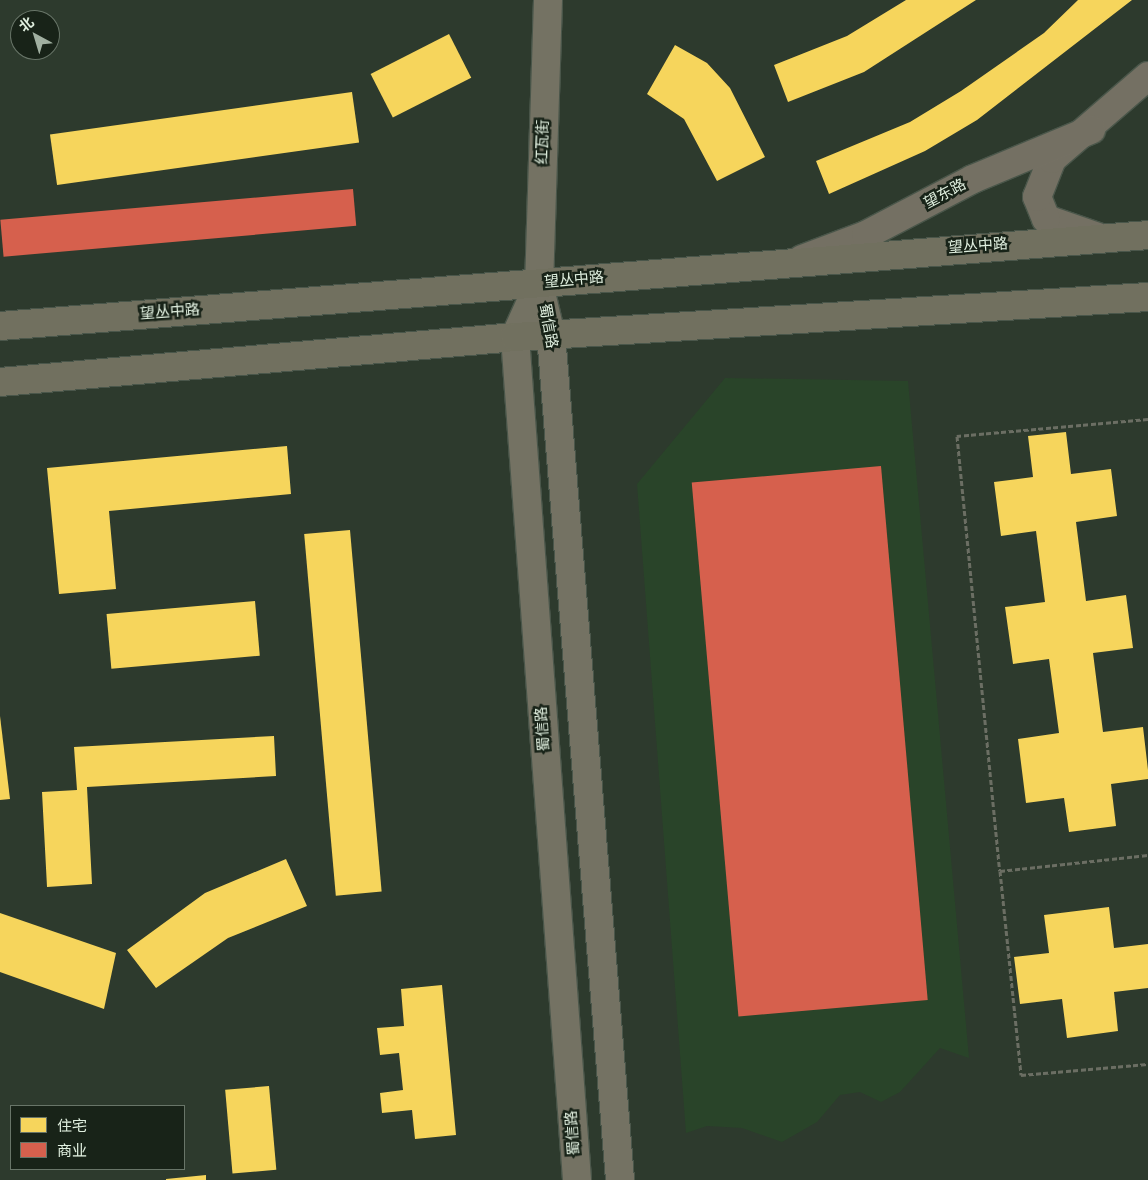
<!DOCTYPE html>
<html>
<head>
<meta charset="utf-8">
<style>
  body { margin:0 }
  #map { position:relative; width:1148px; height:1180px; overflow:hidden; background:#2d3a2d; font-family:Cabin,"Noto Sans SC",sans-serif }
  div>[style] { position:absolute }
  .built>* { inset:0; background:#294429 }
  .homes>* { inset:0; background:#f6d55c; transform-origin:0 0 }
  .shops>* { inset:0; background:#d6604d; transform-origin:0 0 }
  .path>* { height:3px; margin-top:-1.5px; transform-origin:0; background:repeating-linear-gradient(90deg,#6b6e63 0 5px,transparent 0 7.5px) }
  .roads { filter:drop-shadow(1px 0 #4a564a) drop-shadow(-1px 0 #4a564a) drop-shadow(0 1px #4a564a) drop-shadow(0 -1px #4a564a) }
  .street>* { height:28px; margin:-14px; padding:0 14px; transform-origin:14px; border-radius:14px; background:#747063 }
  .secondary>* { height:28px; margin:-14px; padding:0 14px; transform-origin:14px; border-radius:14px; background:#747263 }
  .primary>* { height:28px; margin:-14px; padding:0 14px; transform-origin:14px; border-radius:14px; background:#71705f }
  span { translate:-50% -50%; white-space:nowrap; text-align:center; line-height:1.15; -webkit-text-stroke:5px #182318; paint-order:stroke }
  .street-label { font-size:15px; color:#e0efdf }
  .legend { position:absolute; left:10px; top:1105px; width:175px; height:65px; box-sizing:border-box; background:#182318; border:1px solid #687568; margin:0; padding:6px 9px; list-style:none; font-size:15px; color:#e0efdf }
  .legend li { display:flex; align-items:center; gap:10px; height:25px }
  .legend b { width:25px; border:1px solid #687568 }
  .north { position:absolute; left:10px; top:10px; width:50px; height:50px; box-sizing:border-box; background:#182318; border:1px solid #687568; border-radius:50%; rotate:321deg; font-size:14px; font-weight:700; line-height:20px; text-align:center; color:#e0efdf }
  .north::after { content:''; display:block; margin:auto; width:18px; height:22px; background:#a1b0a1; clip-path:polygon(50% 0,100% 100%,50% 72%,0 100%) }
</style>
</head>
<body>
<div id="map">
  <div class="built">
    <div style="clip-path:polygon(725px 378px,908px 381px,969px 1058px,940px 1048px,900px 1092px,881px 1102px,860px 1092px,840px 1095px,817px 1122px,782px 1142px,742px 1128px,707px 1126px,686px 1133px,637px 484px)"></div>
  </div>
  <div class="homes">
    <div style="clip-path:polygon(906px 0,976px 0,864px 72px,788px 102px,774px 65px,847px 36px)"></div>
    <div style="clip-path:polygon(1078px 0,1132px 0,977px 120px,925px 151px,829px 194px,816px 161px,910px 122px,961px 91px,1044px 33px)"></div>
    <div style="left:449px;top:34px;width:49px;height:88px;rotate:63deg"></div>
    <div style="clip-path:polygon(675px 45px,707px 63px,730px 88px,765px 157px,717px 181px,684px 119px,647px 94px)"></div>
    <div style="left:352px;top:92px;width:51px;height:305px;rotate:82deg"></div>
    <div style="clip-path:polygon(1066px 432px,1071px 474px,1111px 469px,1117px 516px,1076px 522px,1086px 601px,1126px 595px,1133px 648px,1093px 653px,1103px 732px,1143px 727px,1148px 770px,1148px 779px,1111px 784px,1116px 826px,1069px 832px,1064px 798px,1026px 803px,1018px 739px,1059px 733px,1049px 659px,1013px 664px,1005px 607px,1045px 602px,1036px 531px,1001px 536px,994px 482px,1033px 477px,1028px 436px)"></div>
    <div style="clip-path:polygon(287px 446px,291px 494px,109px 511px,116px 589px,59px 594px,47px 468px)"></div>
    <div style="left:350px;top:530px;width:363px;height:46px;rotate:85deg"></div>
    <div style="left:255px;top:601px;width:55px;height:149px;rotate:85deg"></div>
    <div style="clip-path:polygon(0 716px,10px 799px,0 800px)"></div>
    <div style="clip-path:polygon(274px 736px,276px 776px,87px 787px,92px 884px,47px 887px,42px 792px,77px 790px,74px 747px)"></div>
    <div style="clip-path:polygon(286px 859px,307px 906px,228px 938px,156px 988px,127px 950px,205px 893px)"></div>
    <div style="clip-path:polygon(1109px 907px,1114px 948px,1148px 944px,1148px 988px,1114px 992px,1118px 1031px,1067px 1038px,1062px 999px,1020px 1004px,1014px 957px,1049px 953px,1044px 915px)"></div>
    <div style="clip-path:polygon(0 913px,116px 953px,104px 1009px,0 972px)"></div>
    <div style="clip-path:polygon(442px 985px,456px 1135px,415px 1139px,412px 1110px,382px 1113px,380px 1093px,403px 1090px,399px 1053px,380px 1055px,377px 1028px,404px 1026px,401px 989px)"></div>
    <div style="left:269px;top:1086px;width:84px;height:44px;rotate:85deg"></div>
    <div style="clip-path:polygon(206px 1175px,206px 1180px,166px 1180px,166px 1179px)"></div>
  </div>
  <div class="shops">
    <div style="left:353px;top:189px;width:37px;height:354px;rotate:85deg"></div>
    <div style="left:881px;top:466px;width:536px;height:190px;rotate:85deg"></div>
  </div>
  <div class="path">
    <div style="left:1148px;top:419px;width:192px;rotate:174.9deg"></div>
    <div style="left:957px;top:436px;width:437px;rotate:84.4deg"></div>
    <div style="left:1000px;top:871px;width:149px;rotate:-6.2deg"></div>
    <div style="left:1000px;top:871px;width:205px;rotate:84.1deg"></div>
    <div style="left:1021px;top:1075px;width:127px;rotate:-5deg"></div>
  </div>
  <div class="roads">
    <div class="street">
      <div style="left:1098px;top:237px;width:55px;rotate:-160.9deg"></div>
      <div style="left:1046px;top:219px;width:24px;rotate:-112deg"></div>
      <div style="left:1037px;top:197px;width:41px;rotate:-68.5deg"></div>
      <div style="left:1052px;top:159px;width:127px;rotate:-40.8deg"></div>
      <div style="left:802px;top:259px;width:68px;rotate:-20.6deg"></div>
      <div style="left:866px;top:235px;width:121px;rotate:-27.6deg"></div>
      <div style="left:973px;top:179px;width:128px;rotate:-22.6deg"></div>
    </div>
    <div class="secondary">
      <div style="left:548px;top:0;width:284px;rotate:91.8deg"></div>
      <div style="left:539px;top:284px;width:52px;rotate:76.8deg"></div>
      <div style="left:551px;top:335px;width:848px;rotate:85.33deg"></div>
      <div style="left:539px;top:284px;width:58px;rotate:114.4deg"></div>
      <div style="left:515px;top:337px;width:845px;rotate:85.79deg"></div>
    </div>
    <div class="primary">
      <div style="left:0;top:326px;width:1152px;rotate:-4.53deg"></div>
      <div style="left:0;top:382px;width:517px;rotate:-4.99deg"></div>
      <div style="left:515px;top:337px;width:634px;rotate:-3.62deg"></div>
    </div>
  </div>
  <div class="street-label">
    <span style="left:543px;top:142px;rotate:-88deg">红瓦街</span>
    <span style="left:945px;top:194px;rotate:-28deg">望东路</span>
    <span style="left:978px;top:246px;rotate:-4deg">望丛中路</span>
    <span style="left:574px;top:280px;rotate:-5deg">望丛中路</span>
    <span style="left:170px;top:312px;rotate:-4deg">望丛中路</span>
    <span style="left:548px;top:326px;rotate:80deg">蜀信路</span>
    <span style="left:543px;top:729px;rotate:-94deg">蜀信路</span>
    <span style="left:573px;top:1133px;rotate:-94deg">蜀信路</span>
  </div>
  <ul class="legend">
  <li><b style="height:14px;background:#f6d55c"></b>住宅</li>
  <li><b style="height:14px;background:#d6604d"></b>商业</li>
  </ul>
  <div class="north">北</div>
</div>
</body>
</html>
